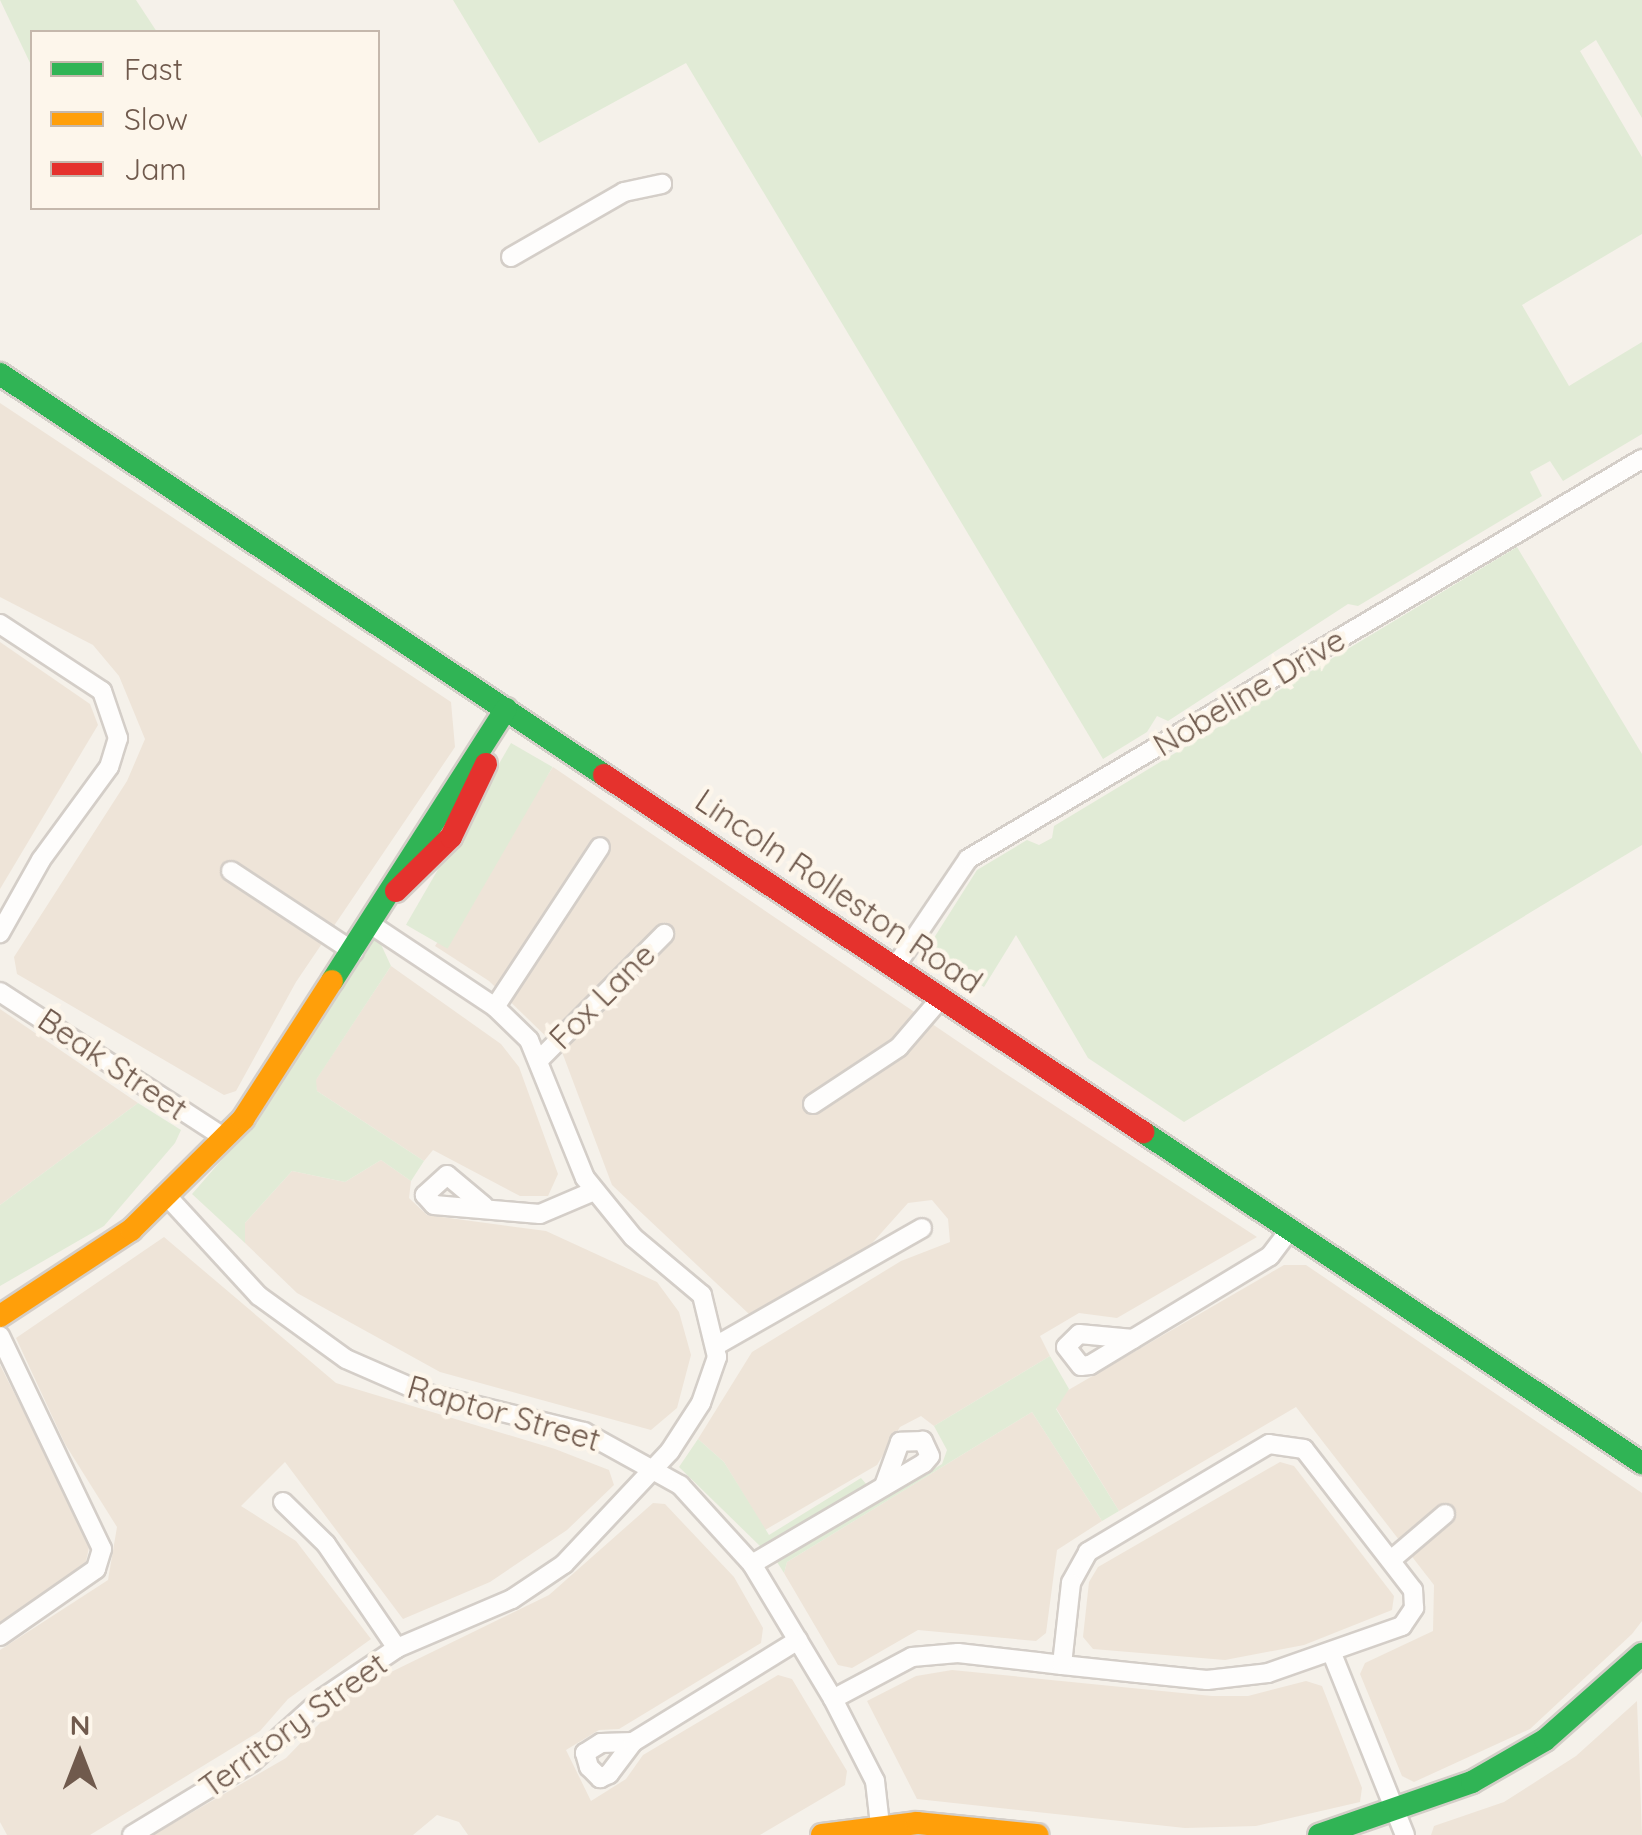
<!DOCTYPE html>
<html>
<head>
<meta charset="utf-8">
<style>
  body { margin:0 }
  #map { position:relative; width:1642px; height:1835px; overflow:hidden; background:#f5f1ea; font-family:Quicksand,sans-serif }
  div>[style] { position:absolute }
  .residential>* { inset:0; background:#eee4d8 }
  .green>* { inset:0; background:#e1ebd6; transform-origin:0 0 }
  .roads { filter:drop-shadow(2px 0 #d4cec8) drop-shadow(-2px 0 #d4cec8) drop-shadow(0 2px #d4cec8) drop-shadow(0 -2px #d4cec8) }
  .street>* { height:18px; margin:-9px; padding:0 9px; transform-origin:9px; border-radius:9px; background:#fefdfc }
  .fast>* { height:22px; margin:-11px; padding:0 11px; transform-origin:11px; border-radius:11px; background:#30b455 }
  .slow>* { height:22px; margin:-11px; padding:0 11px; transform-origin:11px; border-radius:11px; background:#ff9f0a }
  .jam>* { height:22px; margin:-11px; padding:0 11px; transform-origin:11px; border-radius:11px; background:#e5322d }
  span { translate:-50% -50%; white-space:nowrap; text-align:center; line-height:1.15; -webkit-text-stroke:9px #fdf6eb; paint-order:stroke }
  .street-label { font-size:32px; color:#705a4d }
  .legend { position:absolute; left:30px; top:30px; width:350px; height:180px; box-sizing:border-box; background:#fdf6eb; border:2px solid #c5b8ac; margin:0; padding:12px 18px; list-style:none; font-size:30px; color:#705a4d }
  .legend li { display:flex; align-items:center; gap:20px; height:50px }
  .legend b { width:50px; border:2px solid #c5b8ac }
  .north { position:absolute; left:30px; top:1705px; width:100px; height:100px; -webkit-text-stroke:8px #fdf6eb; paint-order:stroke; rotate:0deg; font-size:28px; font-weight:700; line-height:40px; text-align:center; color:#705a4d }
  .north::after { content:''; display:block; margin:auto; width:35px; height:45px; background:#705a4d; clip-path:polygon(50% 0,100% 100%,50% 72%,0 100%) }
</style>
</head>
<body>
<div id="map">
  <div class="residential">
    <div style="clip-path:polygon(0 403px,451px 702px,455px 747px,296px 982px,236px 1091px,224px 1095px,17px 974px,14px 957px,127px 781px,145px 739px,119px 676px,93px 645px,0 597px)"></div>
    <div style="clip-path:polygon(0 642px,90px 704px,98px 725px,0 889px)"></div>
    <div style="clip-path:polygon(553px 767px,1003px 1072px,1257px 1237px,1117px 1318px,1079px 1313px,1040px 1336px,1050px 1356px,934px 1426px,921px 1416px,900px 1427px,877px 1465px,765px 1530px,724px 1462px,698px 1439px,752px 1352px,901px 1261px,950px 1242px,948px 1219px,932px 1200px,908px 1203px,866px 1250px,749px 1314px,612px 1185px,562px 1052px,489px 981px,435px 946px)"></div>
    <div style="clip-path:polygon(391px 966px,501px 1044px,519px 1067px,558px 1174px,548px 1196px,520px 1196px,433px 1150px,424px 1161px,317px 1091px,315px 1081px)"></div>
    <div style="clip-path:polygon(0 1009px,138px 1103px,0 1205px)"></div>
    <div style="clip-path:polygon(381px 1160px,411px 1181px,409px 1198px,427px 1215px,546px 1231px,657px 1282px,679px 1312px,691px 1355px,677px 1408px,651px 1430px,440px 1372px,297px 1293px,245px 1243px,245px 1223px,292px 1171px,345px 1182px)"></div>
    <div style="clip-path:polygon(164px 1237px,336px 1383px,555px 1449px,609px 1470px,614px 1485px,567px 1530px,490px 1582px,403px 1619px,285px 1462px,241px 1506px,296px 1541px,371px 1639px,288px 1699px,260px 1731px,90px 1835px,7px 1835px,0 1822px,0 1650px,108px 1580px,117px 1527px,65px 1444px,16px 1338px)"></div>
    <div style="clip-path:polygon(1284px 1265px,1306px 1265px,1642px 1493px,1642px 1621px,1632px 1634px,1530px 1729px,1414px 1782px,1402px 1776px,1360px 1674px,1365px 1663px,1433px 1631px,1434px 1585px,1296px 1407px,1119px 1511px,1056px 1408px,1058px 1396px)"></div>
    <div style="clip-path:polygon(0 1365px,90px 1543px,85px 1566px,0 1623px)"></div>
    <div style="clip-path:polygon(1032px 1412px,1102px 1521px,1057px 1550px,1046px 1633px,1036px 1641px,918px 1630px,852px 1668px,838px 1665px,784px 1573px,787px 1562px)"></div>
    <div style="clip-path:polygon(1280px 1462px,1294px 1466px,1394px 1596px,1392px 1610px,1304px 1645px,1225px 1660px,1093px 1649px,1083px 1637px,1089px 1582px,1098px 1567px)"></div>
    <div style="clip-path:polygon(653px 1503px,665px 1504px,734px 1577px,763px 1628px,761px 1643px,619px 1729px,599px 1730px,566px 1750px,591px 1801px,626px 1779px,643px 1755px,778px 1675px,792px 1679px,847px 1771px,845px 1785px,760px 1835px,468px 1835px,459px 1822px,437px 1815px,413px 1835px,153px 1835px,286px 1758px,350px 1692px,549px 1595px)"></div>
    <div style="clip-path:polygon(952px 1670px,1212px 1696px,1248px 1696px,1306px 1681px,1322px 1686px,1362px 1788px,1360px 1802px,1256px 1826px,1185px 1828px,917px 1799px,867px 1701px,916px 1676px)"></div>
    <div style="clip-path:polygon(1637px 1701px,1642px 1835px,1431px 1835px,1434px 1826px,1504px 1802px,1576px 1756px)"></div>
  </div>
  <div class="green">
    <div style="clip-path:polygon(0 0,136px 0,157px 32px,32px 32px,32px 67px)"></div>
    <div style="clip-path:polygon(453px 0,1642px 0,1642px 118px,1596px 40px,1580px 51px,1642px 157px,1642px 234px,1522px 305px,1569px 386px,1642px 342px,1642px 434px,1563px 481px,1550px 461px,1530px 472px,1542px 496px,1358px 606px,1348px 604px,1168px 721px,1157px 716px,1147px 732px,1103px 759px,686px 63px,539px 143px)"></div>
    <div style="clip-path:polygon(1517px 547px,1642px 754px,1642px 845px,1184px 1122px,1088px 1058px,1016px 935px,984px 987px,933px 955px,932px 941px,977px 870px,1027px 840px,1039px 845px,1052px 838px,1054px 826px)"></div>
    <div style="left:511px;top:743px;width:48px;height:210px;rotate:30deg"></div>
    <div style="clip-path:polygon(372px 925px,391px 966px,316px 1080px,317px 1091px,424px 1161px,411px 1181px,381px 1160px,345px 1182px,292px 1171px,245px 1223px,245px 1243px,192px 1194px,260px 1116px)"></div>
    <div style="clip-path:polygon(138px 1103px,181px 1130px,175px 1143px,104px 1226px,0 1286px,0 1205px)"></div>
    <div style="clip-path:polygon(1050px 1356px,1069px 1389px,1056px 1409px,1119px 1511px,1102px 1521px,1032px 1412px,787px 1562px,784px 1573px,777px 1562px,942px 1464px,947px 1450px,934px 1426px)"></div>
    <div style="clip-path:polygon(698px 1439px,724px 1462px,769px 1535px,861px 1478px,867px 1485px,761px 1547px,679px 1467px)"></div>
  </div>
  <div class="roads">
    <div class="street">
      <div style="left:511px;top:257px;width:130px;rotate:-29.9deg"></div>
      <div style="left:624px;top:192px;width:39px;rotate:-12deg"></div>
      <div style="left:0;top:624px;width:122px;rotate:33.3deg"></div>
      <div style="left:102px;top:691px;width:50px;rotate:71.2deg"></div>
      <div style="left:118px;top:738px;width:30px;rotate:107deg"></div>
      <div style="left:109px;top:767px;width:115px;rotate:126.2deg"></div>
      <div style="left:41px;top:860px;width:84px;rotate:119.3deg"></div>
      <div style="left:231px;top:871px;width:147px;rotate:33.4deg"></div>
      <div style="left:895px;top:967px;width:130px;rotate:-55.9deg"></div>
      <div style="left:968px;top:859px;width:784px;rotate:-30.69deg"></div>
      <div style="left:0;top:992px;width:268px;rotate:33deg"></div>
      <div style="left:495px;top:1007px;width:191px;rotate:-56.7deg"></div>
      <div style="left:541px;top:1058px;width:175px;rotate:-45.2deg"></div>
      <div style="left:813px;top:1104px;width:103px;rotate:-33.5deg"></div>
      <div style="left:899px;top:1047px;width:65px;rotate:-49.4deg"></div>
      <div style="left:166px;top:1195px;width:137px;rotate:47.4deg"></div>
      <div style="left:259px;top:1296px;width:107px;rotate:35.9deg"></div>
      <div style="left:346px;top:1359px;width:85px;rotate:23.6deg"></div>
      <div style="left:424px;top:1393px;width:165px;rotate:13.7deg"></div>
      <div style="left:584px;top:1432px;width:110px;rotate:28.9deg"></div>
      <div style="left:680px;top:1485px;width:107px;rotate:47.7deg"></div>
      <div style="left:752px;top:1564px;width:157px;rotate:59deg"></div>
      <div style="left:833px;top:1699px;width:92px;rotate:62.9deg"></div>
      <div style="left:875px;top:1781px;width:44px;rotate:83.5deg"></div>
      <div style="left:484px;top:1206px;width:48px;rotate:-140deg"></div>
      <div style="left:447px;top:1175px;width:30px;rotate:138deg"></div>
      <div style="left:425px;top:1195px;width:13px;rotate:48deg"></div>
      <div style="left:434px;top:1205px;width:106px;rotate:4.9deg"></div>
      <div style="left:540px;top:1214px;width:59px;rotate:-23.1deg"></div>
      <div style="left:0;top:1336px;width:236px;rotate:64.4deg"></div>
      <div style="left:102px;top:1549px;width:21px;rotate:107deg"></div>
      <div style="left:96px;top:1569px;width:117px;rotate:145.1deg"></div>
      <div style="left:1133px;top:1339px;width:54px;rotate:-174.7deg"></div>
      <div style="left:1079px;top:1334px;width:18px;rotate:135deg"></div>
      <div style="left:1066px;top:1347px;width:24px;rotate:52deg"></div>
      <div style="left:1081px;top:1366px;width:9px;rotate:-6deg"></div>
      <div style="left:1090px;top:1365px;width:210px;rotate:-31.2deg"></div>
      <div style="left:1270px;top:1256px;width:34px;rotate:-53deg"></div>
      <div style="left:717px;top:1345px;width:236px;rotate:-29.7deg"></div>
      <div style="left:283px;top:1502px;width:60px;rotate:44.3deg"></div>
      <div style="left:326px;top:1544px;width:126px;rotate:55.7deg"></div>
      <div style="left:1391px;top:1560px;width:71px;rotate:-40.4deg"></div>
      <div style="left:752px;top:1564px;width:199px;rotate:-30.4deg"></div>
      <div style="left:924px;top:1463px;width:9px;rotate:-49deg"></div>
      <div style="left:930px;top:1456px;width:17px;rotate:-115deg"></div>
      <div style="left:923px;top:1441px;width:23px;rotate:178deg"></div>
      <div style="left:900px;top:1442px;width:47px;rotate:110deg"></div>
      <div style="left:1333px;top:1656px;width:193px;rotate:68.1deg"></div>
      <div style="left:833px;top:1699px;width:89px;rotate:-28deg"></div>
      <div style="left:912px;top:1657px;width:46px;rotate:-5deg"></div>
      <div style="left:958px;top:1653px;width:80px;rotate:6.5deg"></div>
      <div style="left:1037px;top:1662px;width:25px;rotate:7deg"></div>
      <div style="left:1062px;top:1665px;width:76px;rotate:6deg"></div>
      <div style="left:1138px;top:1673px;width:69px;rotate:5.8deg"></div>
      <div style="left:1207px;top:1680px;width:61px;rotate:-6.5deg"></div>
      <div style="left:1268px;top:1673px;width:142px;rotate:-19.3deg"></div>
      <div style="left:1402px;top:1626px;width:22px;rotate:-56deg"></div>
      <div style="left:1414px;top:1608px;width:18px;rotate:-93deg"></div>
      <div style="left:1413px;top:1590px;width:178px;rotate:-127.7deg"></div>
      <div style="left:1304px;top:1449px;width:35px;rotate:-172deg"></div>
      <div style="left:1269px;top:1444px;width:211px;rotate:149.2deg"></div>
      <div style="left:1088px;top:1552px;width:35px;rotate:119deg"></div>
      <div style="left:1071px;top:1583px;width:82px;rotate:96.3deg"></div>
      <div style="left:633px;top:1742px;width:32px;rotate:178deg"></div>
      <div style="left:601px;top:1743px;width:19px;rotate:148deg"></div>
      <div style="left:585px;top:1753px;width:15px;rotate:74deg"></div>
      <div style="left:589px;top:1767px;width:16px;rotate:45deg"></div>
      <div style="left:600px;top:1778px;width:10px;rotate:-24deg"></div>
      <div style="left:609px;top:1774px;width:40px;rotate:-53deg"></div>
      <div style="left:633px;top:1742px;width:194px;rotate:-31.7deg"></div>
      <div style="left:132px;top:1835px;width:140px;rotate:-31.3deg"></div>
      <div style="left:252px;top:1762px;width:96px;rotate:-42deg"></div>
      <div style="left:323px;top:1698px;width:89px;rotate:-34deg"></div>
      <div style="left:397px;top:1648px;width:125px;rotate:-23.1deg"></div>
      <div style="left:512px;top:1599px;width:63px;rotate:-33.9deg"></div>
      <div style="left:564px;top:1564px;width:155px;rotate:-46.8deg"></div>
      <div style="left:670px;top:1451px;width:57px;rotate:-57.1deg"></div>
      <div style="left:701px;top:1403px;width:49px;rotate:-70.8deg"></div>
      <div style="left:717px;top:1357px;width:64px;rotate:-103.6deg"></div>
      <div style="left:702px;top:1295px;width:90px;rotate:-140deg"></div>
      <div style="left:633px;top:1237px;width:76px;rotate:-129.1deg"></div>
      <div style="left:585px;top:1178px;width:149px;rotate:-112.1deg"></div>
      <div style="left:529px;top:1040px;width:47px;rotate:-135.9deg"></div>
      <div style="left:495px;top:1007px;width:148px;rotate:-146.3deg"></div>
    </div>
    <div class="fast">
      <div style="left:0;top:374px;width:725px;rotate:33.58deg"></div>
      <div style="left:332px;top:981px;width:323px;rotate:-57.4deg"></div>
      <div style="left:1143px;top:1132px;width:599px;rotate:33.56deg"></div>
      <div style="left:1319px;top:1835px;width:162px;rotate:-19.1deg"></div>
      <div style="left:1472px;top:1782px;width:84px;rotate:-29.9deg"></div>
      <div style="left:1545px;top:1740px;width:130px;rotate:-41.6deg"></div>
    </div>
    <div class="slow">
      <div style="left:0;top:1316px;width:157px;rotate:-33.3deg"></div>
      <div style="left:131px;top:1230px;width:158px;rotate:-44.7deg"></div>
      <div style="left:243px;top:1119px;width:164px;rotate:-57.2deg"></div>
      <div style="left:822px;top:1835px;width:96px;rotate:-7.2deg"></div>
      <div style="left:917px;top:1823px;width:121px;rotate:5.7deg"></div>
    </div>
    <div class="jam">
      <div style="left:604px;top:775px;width:647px;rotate:33.52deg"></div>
      <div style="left:396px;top:891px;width:77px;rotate:-44.5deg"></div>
      <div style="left:451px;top:837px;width:81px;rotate:-64.4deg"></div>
    </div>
  </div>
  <div class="street-label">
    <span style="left:1249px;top:692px;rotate:-31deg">Nobeline Drive</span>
    <span style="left:839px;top:891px;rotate:34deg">Lincoln Rolleston Road</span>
    <span style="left:602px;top:996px;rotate:-45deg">Fox Lane</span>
    <span style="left:113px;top:1064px;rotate:34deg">Beak Street</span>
    <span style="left:504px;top:1413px;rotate:16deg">Raptor Street</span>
    <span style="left:293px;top:1725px;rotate:-36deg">Territory Street</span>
  </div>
  <ul class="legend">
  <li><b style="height:12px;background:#30b455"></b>Fast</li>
  <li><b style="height:12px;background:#ff9f0a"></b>Slow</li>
  <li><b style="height:12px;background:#e5322d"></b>Jam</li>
  </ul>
  <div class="north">N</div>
</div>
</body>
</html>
